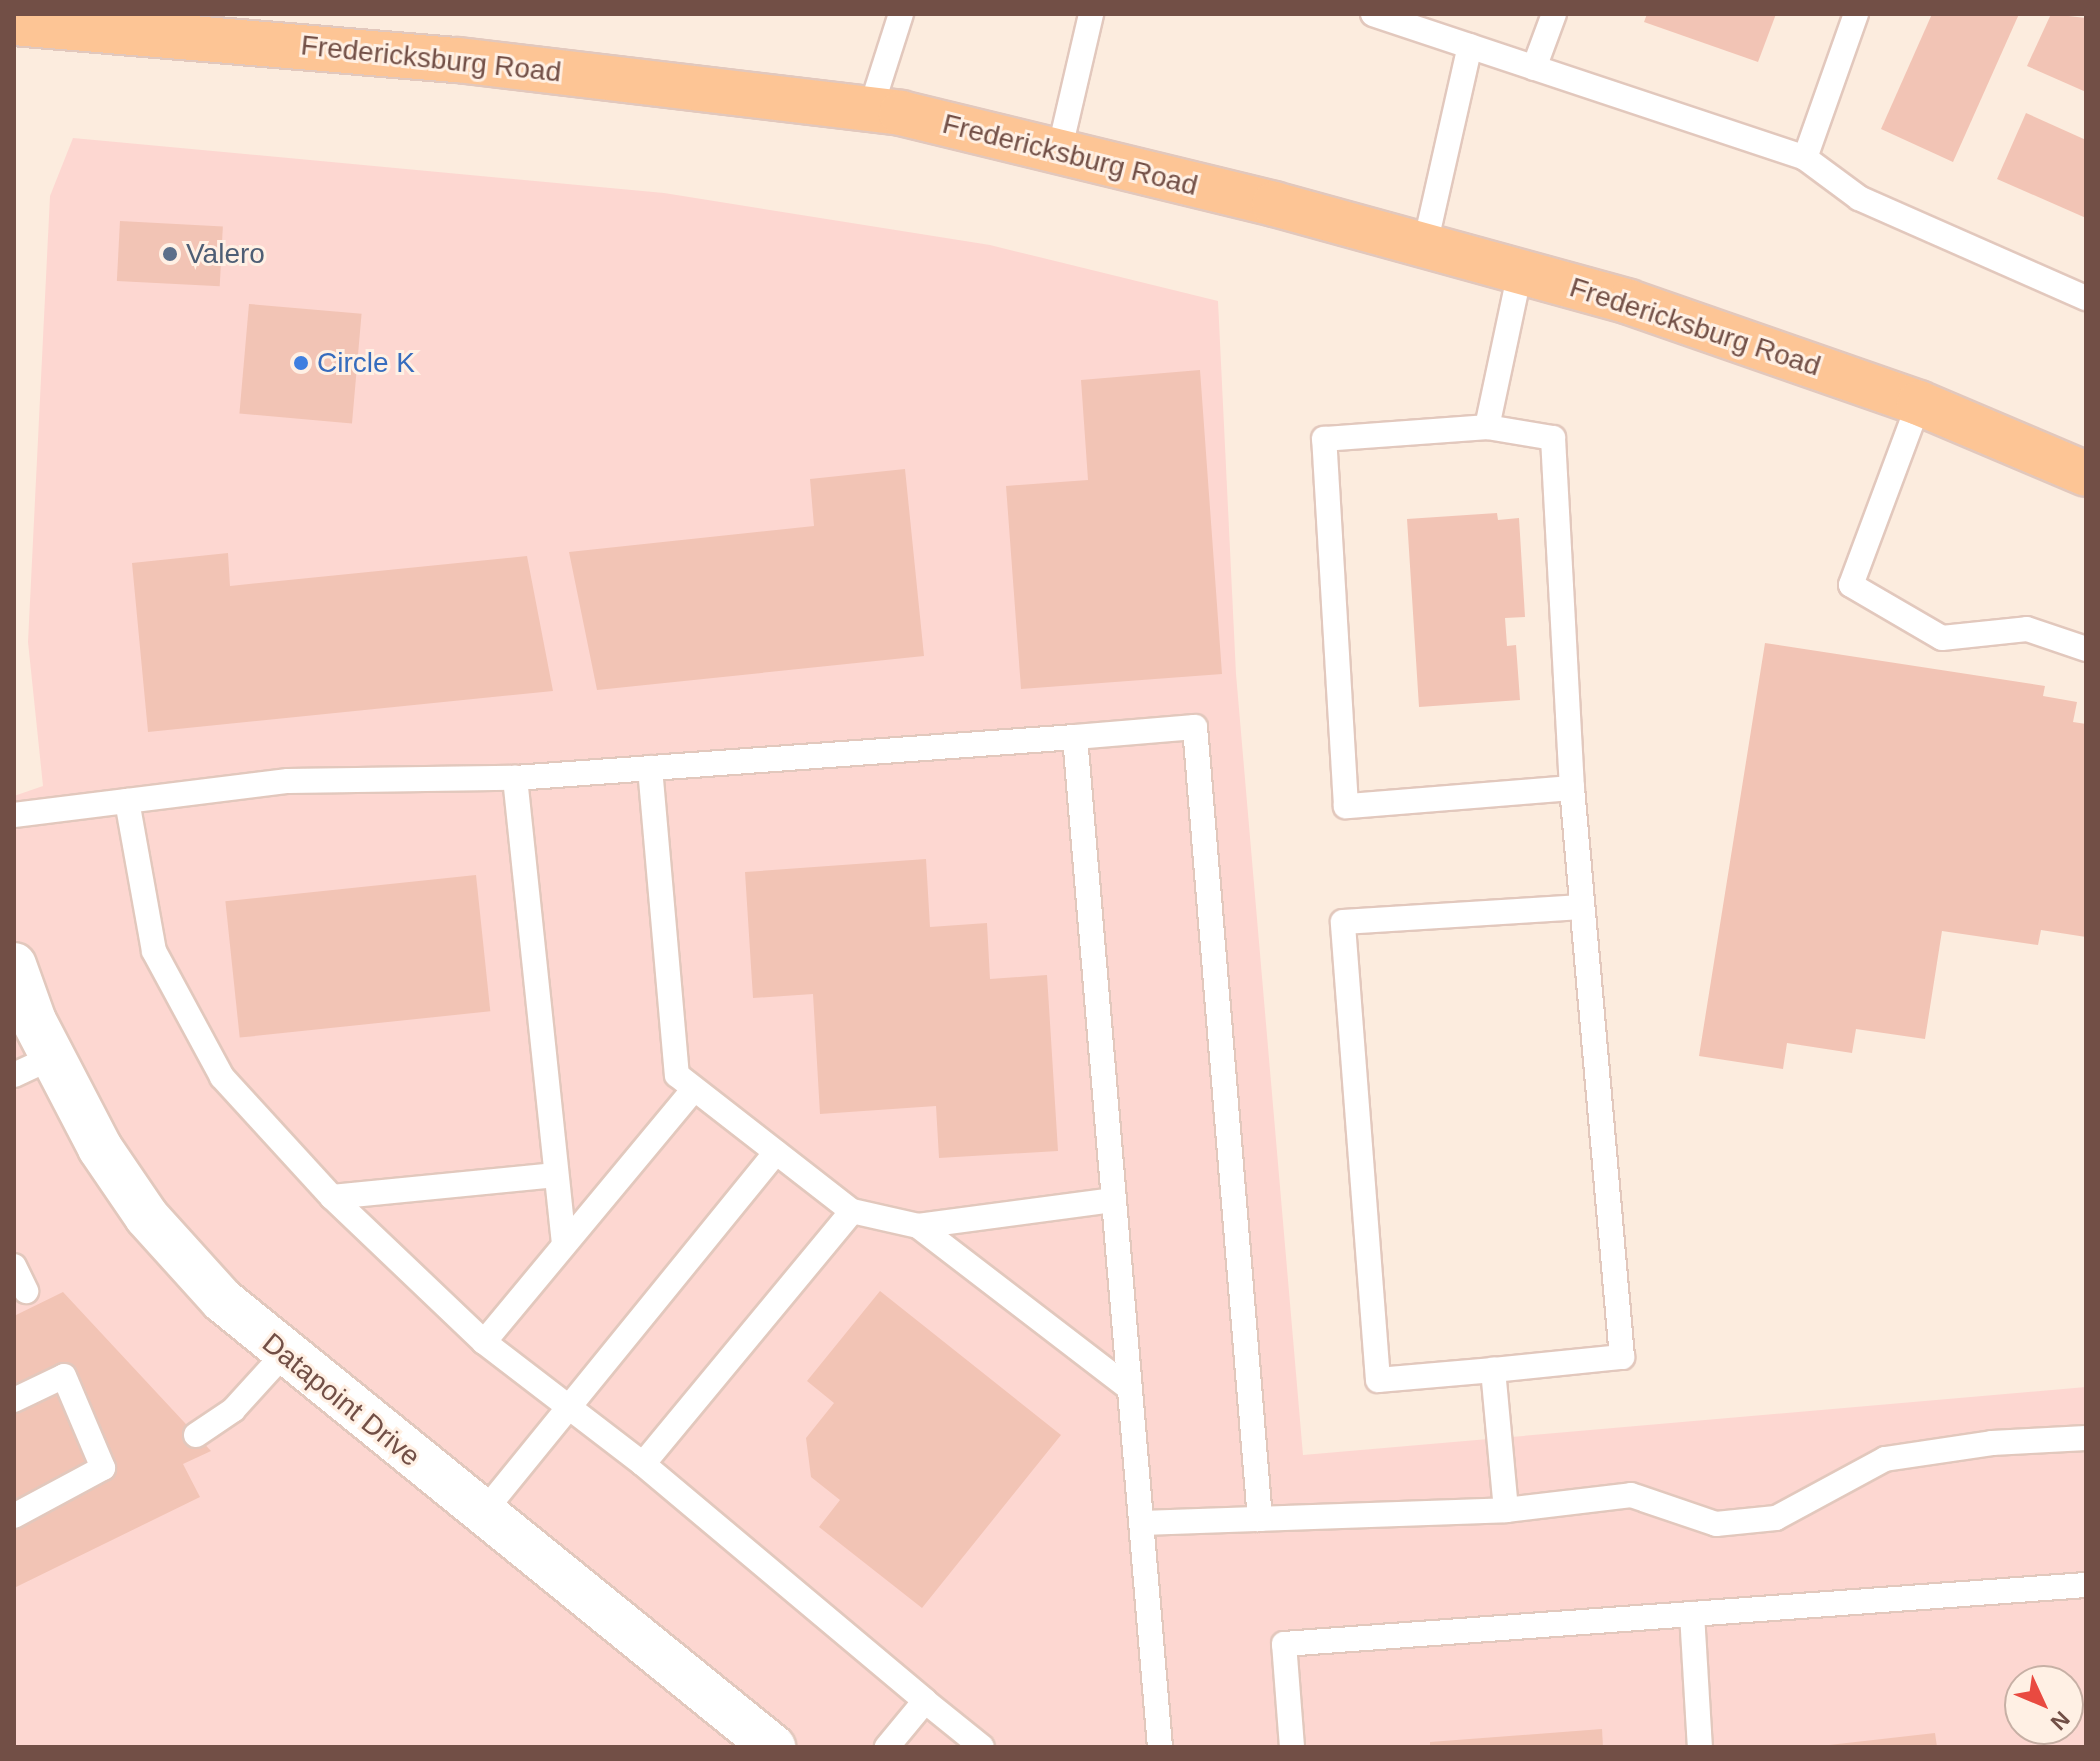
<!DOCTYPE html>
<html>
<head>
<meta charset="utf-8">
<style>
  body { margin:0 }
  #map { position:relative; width:2100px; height:1761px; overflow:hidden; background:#fcecde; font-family:Arial,sans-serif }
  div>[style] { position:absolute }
  .commercial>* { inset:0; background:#fdd7d1 }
  .building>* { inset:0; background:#f2c4b5; transform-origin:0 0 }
  .roads { filter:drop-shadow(2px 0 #e2c8bd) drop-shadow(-2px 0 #e2c8bd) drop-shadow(0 2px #e2c8bd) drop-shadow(0 -2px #e2c8bd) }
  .lane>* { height:24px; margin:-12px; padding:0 12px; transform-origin:12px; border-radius:12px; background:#fff }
  .street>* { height:44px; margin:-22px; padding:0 22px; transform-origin:22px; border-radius:22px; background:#fff }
  .primary>* { height:44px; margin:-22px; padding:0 22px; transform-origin:22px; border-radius:22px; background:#fdc595 }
  .dots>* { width:22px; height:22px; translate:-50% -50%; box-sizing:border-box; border:4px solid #fff0e4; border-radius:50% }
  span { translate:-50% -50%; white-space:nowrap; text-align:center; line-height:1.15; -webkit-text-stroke:6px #fff0e4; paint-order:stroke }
  .street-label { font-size:28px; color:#724f46 }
  .service-label { font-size:28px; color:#4e5e75 }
  .left { translate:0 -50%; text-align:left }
  .shop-label { font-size:28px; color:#366cbe }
  .frame { position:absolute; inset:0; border:16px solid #724f46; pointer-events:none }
  .north { position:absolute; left:2004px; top:1665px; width:80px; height:80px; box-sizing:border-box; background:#fff0e4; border:2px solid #c7b0a5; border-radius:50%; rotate:134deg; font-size:22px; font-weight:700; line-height:32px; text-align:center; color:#724f46 }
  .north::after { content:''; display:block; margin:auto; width:28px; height:36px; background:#e94a40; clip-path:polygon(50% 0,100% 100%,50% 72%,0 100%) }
</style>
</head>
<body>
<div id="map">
  <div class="commercial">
    <div style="clip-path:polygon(evenodd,73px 138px,664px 193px,990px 245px,1218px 301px,1236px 674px,1303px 1455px,2086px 1387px,2086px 1747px,14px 1747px,14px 796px,43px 786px,28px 642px,50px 196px,73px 138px,2020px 1681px,2068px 1681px,2068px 1729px,2020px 1729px,2020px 1681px)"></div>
  </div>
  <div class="building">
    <div style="clip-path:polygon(1647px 14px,1776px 14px,1758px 62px,1644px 22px)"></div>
    <div style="clip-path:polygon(1932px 14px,2019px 14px,1953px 162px,1881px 129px)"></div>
    <div style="clip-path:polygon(2051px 14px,2086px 18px,2086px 92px,2027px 66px)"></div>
    <div style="clip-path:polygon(2026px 113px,2086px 140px,2086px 218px,1997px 179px)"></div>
    <div style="left:120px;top:221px;width:103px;height:60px;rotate:3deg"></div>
    <div style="left:249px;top:304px;width:113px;height:110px;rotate:5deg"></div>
    <div style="clip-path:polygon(1200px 370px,1222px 674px,1021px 689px,1006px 486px,1088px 480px,1081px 380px)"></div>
    <div style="clip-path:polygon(905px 469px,924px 656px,597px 690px,569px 552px,814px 526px,810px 479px)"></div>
    <div style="clip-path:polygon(1497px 513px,1498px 520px,1519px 518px,1525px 617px,1505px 618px,1507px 646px,1516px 645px,1520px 700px,1419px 707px,1407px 519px)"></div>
    <div style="clip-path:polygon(228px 553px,230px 586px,527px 556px,553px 691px,148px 732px,132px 563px)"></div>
    <div style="clip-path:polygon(1765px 643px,2045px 686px,2043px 696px,2077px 702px,2073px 722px,2086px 724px,2086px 937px,2041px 930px,2038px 945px,1942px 931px,1925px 1039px,1856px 1029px,1852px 1053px,1787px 1043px,1783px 1069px,1699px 1056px)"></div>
    <div style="clip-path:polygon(926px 859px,930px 927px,987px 923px,990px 979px,1047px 975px,1058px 1151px,939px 1158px,936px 1106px,820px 1114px,813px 994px,753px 998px,745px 872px)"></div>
    <div style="left:476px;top:875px;width:137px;height:252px;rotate:84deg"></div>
    <div style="clip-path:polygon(880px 1291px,1061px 1435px,922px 1608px,819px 1527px,840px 1500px,811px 1477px,806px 1438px,834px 1403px,807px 1381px)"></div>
    <div style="clip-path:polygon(63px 1292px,211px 1451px,183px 1464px,200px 1497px,14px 1588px,14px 1316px)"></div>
    <div style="clip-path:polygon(1602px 1729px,1603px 1747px,1430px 1747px,1430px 1742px)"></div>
    <div style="clip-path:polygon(1935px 1733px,1937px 1747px,1829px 1747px,1829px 1745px)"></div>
  </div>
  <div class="roads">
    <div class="lane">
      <div style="left:1373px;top:14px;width:455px;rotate:18.4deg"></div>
      <div style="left:1805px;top:158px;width:153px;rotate:-70.5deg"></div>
      <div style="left:1534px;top:68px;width:58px;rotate:-69.7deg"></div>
      <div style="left:870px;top:111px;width:102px;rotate:-72.3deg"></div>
      <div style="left:1059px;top:152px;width:142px;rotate:-76.9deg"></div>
      <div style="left:1805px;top:158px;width:67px;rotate:36.5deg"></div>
      <div style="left:1859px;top:198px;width:248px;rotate:23.8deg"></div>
      <div style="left:1425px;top:245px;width:204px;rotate:-77.3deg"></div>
      <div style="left:1919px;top:403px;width:194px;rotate:110.5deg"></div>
      <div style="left:1851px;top:585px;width:105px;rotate:30.2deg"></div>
      <div style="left:1942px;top:638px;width:85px;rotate:-6deg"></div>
      <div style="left:2027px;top:629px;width:62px;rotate:18.7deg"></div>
      <div style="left:1487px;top:427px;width:67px;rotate:9.5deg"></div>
      <div style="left:1553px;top:438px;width:351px;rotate:86.9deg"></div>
      <div style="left:1572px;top:788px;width:227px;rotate:175.4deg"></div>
      <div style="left:1346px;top:806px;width:368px;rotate:-93.4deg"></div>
      <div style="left:1324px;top:439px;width:163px;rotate:-4.2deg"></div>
      <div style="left:1487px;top:427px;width:158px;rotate:-78deg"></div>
      <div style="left:1075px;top:737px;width:120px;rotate:-4.8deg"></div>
      <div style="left:1195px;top:727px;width:795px;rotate:85.31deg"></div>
      <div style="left:650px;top:768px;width:308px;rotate:85deg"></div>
      <div style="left:677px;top:1075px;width:222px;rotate:37.9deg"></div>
      <div style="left:852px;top:1211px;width:68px;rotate:12.8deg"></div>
      <div style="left:918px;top:1226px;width:266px;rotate:37.5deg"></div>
      <div style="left:127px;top:801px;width:152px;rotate:79.8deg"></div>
      <div style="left:154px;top:951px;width:143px;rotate:61.6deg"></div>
      <div style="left:222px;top:1077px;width:163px;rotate:47.5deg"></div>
      <div style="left:14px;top:815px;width:276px;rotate:-7.1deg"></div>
      <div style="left:288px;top:781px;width:227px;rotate:-0.8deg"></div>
      <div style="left:14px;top:1075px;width:43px;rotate:-24.8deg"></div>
      <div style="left:694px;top:1089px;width:329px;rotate:129.7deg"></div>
      <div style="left:484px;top:1342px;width:200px;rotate:37.5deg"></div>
      <div style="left:643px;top:1464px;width:368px;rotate:40deg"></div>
      <div style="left:925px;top:1701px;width:60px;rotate:129.6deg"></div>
      <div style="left:918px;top:1226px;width:196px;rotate:-7.6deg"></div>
      <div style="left:564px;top:1244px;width:469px;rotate:-96deg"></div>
      <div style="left:515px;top:778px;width:561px;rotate:-4.19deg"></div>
      <div style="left:1075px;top:737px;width:1014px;rotate:85.19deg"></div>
      <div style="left:14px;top:1266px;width:28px;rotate:64deg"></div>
      <div style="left:484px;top:1342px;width:210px;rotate:-136.4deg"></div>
      <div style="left:332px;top:1197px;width:225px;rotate:-5.6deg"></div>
      <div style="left:1493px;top:1370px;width:115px;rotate:175deg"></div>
      <div style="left:1378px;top:1380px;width:459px;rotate:-94.4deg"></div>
      <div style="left:1343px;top:922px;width:239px;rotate:-3.6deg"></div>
      <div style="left:14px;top:1400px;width:55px;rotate:-25.6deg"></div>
      <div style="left:64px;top:1376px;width:100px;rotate:67deg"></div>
      <div style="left:103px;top:1468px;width:101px;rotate:151.7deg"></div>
      <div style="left:196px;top:1435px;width:45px;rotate:-34deg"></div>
      <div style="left:233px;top:1410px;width:74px;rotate:-47.7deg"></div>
      <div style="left:643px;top:1464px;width:328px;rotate:-50.4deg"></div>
      <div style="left:1506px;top:1510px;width:141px;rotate:-95.3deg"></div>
      <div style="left:1493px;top:1370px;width:130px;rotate:-5.8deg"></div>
      <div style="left:1622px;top:1357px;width:571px;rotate:-95.02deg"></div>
      <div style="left:482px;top:1514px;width:466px;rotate:-50.9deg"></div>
      <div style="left:1142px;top:1523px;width:364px;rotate:-2deg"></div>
      <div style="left:1506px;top:1510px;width:126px;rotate:-6.8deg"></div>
      <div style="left:1631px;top:1495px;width:90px;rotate:18.8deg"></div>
      <div style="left:1716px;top:1524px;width:60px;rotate:-5.7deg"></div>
      <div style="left:1776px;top:1518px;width:124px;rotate:-28.4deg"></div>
      <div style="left:1885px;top:1459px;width:108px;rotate:-8.5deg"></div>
      <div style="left:1992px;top:1443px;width:94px;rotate:-3deg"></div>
      <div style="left:1692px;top:1614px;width:133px;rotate:86.6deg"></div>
      <div style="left:925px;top:1701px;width:73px;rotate:38.9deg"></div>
      <div style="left:1292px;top:1747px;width:103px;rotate:-94.4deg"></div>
      <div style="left:1284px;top:1644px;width:804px;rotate:-4.21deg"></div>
    </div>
    <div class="street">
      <div style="left:14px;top:965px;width:59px;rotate:70.3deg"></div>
      <div style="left:34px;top:1021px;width:143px;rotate:62.5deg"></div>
      <div style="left:100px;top:1148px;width:83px;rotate:55.7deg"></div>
      <div style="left:147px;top:1217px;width:112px;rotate:47.9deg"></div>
      <div style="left:222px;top:1300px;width:710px;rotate:39.05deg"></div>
    </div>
    <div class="primary">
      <div style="left:14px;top:23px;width:446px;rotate:4.8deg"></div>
      <div style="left:458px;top:60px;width:446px;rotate:6.8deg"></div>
      <div style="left:901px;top:113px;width:384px;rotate:13.7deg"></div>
      <div style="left:1274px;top:204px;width:368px;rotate:15.4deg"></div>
      <div style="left:1629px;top:302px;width:307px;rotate:19.2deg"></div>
      <div style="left:1919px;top:403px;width:181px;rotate:23deg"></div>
    </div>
  </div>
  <div class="dots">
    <div style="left:170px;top:254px;background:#5c6f8a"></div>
    <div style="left:301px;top:363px;background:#3f7fe0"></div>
  </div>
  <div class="street-label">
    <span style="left:431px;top:59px;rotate:6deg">Fredericksburg Road</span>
    <span style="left:1070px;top:155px;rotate:14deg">Fredericksburg Road</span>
    <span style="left:1695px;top:327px;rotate:18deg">Fredericksburg Road</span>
    <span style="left:341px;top:1400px;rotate:39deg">Datapoint Drive</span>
  </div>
  <div class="service-label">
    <span class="left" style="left:186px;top:254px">Valero</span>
  </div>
  <div class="shop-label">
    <span class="left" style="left:317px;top:363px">Circle K</span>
  </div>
  <div class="frame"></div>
  <div class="north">N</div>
</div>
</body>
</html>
